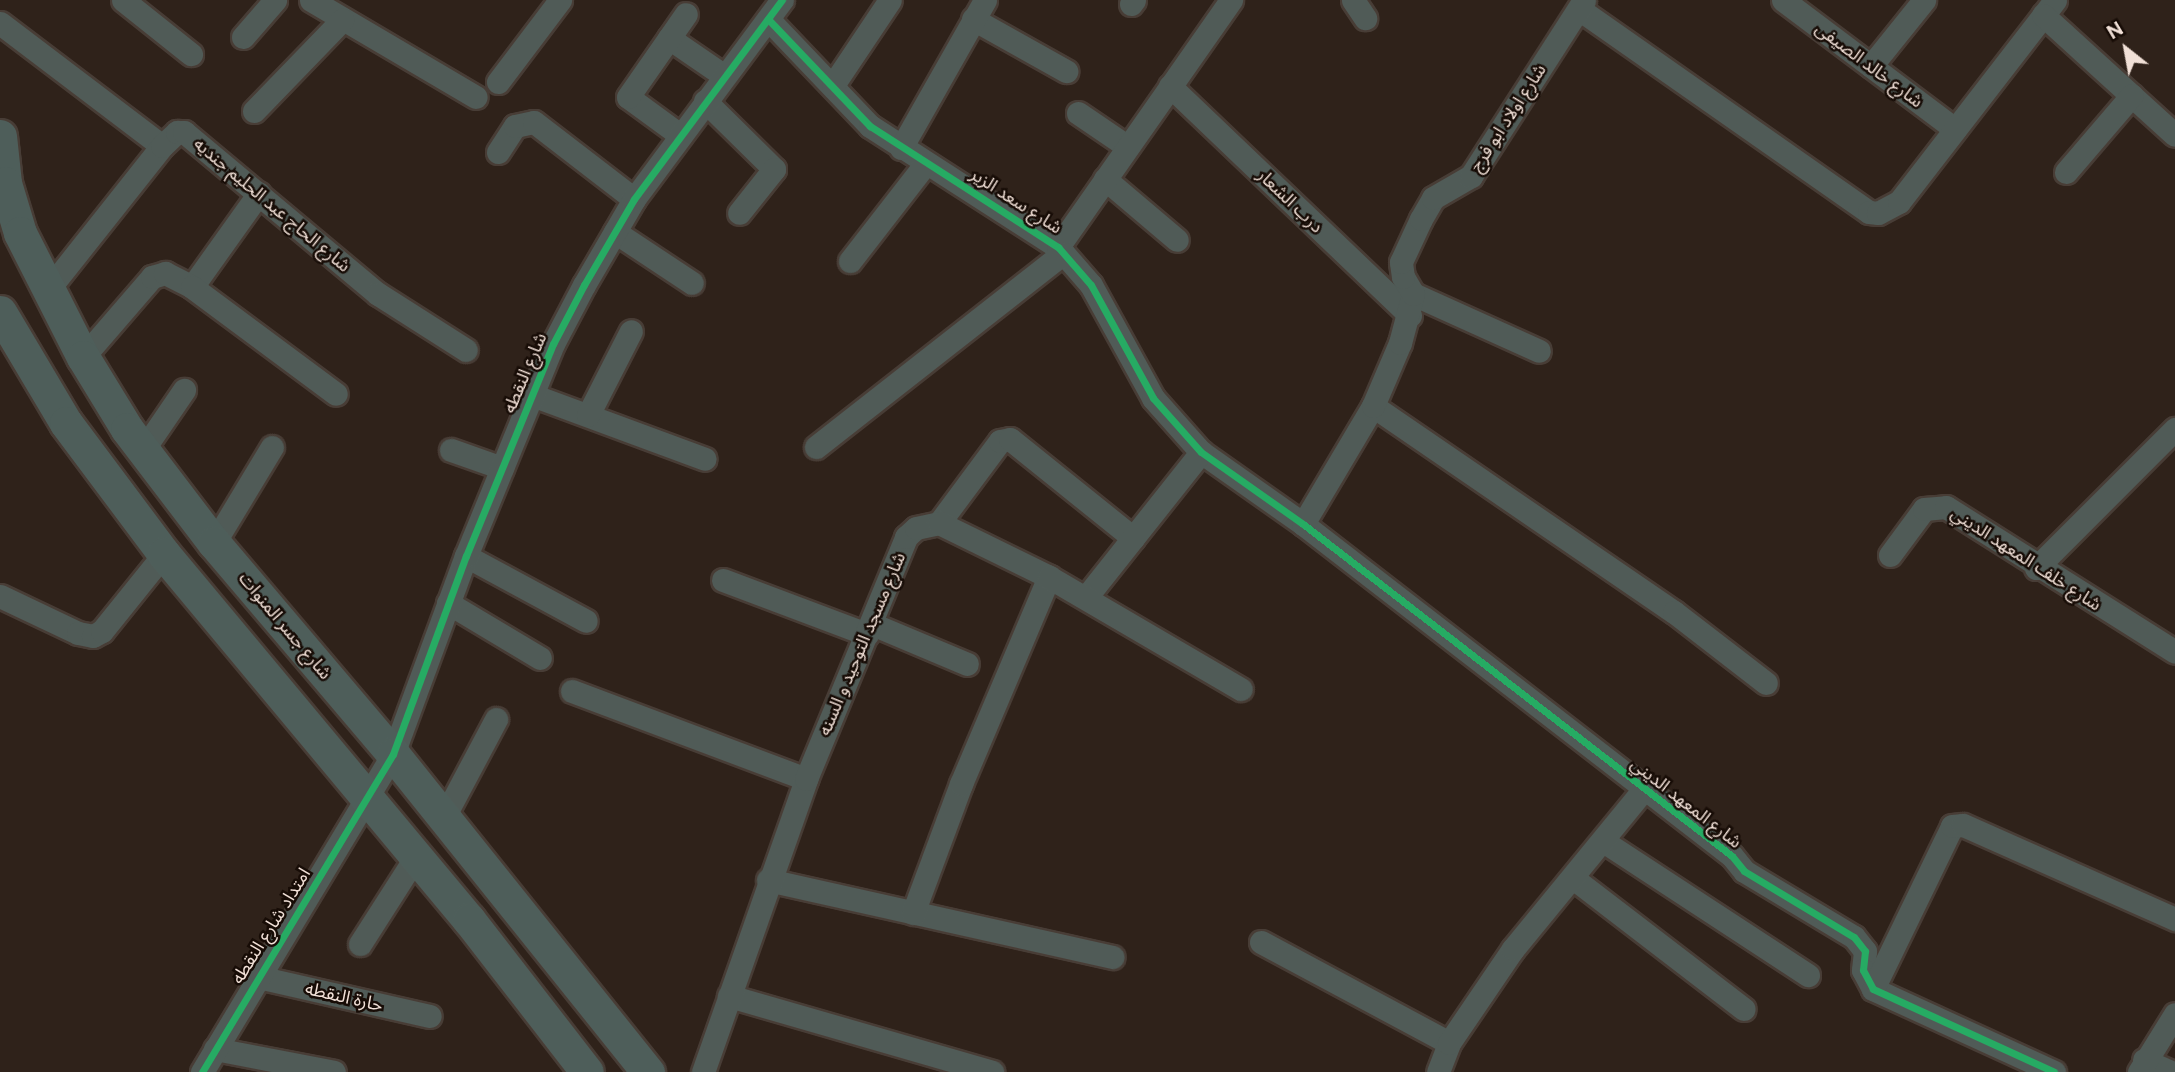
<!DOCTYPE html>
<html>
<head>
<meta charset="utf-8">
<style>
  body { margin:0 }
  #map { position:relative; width:2175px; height:1072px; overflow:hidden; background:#2f221a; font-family:Figtree,"Noto Sans Arabic",sans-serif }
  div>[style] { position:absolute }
  .roads { filter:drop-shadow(2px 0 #483d36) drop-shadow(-2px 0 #483d36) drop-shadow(0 2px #483d36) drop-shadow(0 -2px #483d36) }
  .street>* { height:23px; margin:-11.5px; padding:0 11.5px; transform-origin:11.5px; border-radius:11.5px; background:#505b57 }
  .secondary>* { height:33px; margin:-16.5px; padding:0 16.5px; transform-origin:16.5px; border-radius:16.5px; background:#4e5e5a }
  .cycleway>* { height:7px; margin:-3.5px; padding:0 3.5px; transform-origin:3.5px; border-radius:3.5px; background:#26ab63 }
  span { translate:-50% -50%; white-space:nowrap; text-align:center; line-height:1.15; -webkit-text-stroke:5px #170c06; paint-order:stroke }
  .street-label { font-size:18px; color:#f1e0d7 }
  .north { position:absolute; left:2091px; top:14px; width:70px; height:70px; -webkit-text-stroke:5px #170c06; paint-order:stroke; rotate:329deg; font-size:19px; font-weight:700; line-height:28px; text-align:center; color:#f1e0d7 }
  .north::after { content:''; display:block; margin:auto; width:24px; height:32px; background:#f1e0d7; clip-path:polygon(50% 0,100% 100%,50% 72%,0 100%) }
</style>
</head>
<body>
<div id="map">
  <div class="roads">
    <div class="street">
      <div style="left:123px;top:0;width:87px;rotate:38.5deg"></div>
      <div style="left:311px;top:0;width:191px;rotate:30.5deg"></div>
      <div style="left:1353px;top:0;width:22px;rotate:56deg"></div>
      <div style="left:1783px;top:0;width:215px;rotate:36.9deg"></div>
      <div style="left:1131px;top:4px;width:5px;rotate:-53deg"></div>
      <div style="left:1579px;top:9px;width:354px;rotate:35deg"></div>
      <div style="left:1869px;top:212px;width:9px;rotate:6deg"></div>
      <div style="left:1878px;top:213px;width:24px;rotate:-28deg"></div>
      <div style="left:1899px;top:202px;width:255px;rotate:-52.3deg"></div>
      <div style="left:2043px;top:15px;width:178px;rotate:42.3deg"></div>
      <div style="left:768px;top:19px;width:148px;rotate:46.4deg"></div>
      <div style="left:870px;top:126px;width:224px;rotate:32.8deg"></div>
      <div style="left:1058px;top:247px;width:50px;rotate:49deg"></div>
      <div style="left:1091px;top:285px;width:129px;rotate:61.2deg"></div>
      <div style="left:1153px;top:398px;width:72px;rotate:48.4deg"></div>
      <div style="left:1201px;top:452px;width:125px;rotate:35.2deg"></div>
      <div style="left:1303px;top:524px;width:542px;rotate:37.74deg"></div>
      <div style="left:1732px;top:856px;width:19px;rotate:51deg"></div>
      <div style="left:1744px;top:871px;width:128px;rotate:31deg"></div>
      <div style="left:1854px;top:937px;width:18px;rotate:52deg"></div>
      <div style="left:1865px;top:951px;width:19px;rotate:96deg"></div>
      <div style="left:1863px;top:970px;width:21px;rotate:62deg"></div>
      <div style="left:1873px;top:989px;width:199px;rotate:24.6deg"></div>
      <div style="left:973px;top:19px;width:107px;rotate:29.2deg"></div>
      <div style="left:0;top:23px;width:203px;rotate:37.2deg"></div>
      <div style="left:243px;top:37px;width:49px;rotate:-49.1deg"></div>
      <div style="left:669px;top:38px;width:65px;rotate:34.4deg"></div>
      <div style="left:1871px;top:66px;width:85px;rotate:-51.2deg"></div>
      <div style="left:498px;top:82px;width:103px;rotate:-52.9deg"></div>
      <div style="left:833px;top:85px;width:102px;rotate:-56.2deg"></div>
      <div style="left:1170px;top:86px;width:332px;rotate:43.7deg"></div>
      <div style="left:705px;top:101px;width:97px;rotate:44.6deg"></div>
      <div style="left:774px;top:169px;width:56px;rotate:128.5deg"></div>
      <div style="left:254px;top:111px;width:127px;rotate:-46deg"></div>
      <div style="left:1078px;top:113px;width:60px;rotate:34.2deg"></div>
      <div style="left:680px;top:135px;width:64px;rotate:-143.8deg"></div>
      <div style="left:628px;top:97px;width:101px;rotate:-55.1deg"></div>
      <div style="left:901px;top:148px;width:170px;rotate:-60.4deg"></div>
      <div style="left:498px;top:152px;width:31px;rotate:-57deg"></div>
      <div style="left:515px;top:126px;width:19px;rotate:-12deg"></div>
      <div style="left:534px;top:122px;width:126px;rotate:37.6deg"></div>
      <div style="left:2066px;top:172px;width:101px;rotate:-49.4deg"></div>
      <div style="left:1105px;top:179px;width:94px;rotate:40.3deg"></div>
      <div style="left:615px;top:232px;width:92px;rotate:33.5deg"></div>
      <div style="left:1058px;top:247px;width:302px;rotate:-55deg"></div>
      <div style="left:850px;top:261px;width:124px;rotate:-52.2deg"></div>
      <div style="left:192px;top:287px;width:115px;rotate:-54.5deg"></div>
      <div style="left:47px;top:291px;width:185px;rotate:-51.6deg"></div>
      <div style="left:162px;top:146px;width:21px;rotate:-43deg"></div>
      <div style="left:177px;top:132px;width:7px"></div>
      <div style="left:184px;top:132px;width:253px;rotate:39.9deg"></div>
      <div style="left:378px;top:294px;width:104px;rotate:32.5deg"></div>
      <div style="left:1413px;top:294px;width:138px;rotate:24.3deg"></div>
      <div style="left:83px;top:357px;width:106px;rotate:-49.2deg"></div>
      <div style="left:152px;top:277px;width:14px;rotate:-17deg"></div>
      <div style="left:165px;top:273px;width:30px;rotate:27deg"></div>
      <div style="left:192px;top:287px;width:179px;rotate:36.6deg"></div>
      <div style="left:532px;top:395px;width:184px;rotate:20.3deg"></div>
      <div style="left:1373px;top:406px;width:365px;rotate:34.4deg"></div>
      <div style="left:1674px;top:612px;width:116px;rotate:37.7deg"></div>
      <div style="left:588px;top:415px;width:94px;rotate:-62.9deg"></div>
      <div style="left:816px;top:447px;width:314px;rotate:-38.1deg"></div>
      <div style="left:143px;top:450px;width:73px;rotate:-55.7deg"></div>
      <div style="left:451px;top:450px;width:54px;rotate:19.4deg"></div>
      <div style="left:939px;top:523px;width:102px;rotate:-53.4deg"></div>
      <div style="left:1000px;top:441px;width:10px;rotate:-11deg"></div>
      <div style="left:1010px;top:439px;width:158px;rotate:38.8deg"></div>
      <div style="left:1303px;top:524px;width:137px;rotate:-59.3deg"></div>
      <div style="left:1373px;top:406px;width:69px;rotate:-66.8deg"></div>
      <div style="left:1400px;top:343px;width:51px;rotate:-75.1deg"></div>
      <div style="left:1413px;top:294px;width:20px;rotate:-120deg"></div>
      <div style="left:1403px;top:277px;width:15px;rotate:-98deg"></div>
      <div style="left:1401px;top:262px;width:47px;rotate:-65.1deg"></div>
      <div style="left:1421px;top:219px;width:24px;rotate:-60deg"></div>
      <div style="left:1433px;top:198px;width:44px;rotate:-30.1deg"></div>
      <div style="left:1471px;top:176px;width:209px;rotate:-57.3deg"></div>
      <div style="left:214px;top:543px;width:112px;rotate:-58.9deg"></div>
      <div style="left:1890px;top:555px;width:57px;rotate:-53.5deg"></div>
      <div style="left:1924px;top:509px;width:22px;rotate:-5deg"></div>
      <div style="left:1946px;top:507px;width:271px;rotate:32.3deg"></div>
      <div style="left:466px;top:556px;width:136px;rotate:28.4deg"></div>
      <div style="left:2036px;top:568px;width:197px;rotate:-45deg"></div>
      <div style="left:723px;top:580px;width:154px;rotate:20.6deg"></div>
      <div style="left:0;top:596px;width:86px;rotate:25.4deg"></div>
      <div style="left:78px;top:633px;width:15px;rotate:11deg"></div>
      <div style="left:93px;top:636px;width:10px;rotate:-29deg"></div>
      <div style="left:102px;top:631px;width:99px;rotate:-51.2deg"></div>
      <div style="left:1087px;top:596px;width:184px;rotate:-51.6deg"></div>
      <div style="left:448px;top:603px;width:107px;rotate:30.9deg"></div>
      <div style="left:872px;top:624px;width:103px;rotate:22.8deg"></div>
      <div style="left:572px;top:691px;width:250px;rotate:20.6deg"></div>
      <div style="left:444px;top:817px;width:111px;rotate:-62deg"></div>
      <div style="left:1603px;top:841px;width:245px;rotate:33.2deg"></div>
      <div style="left:1573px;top:878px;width:215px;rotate:37.5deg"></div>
      <div style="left:768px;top:880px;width:353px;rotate:12.6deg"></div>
      <div style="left:913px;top:913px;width:138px;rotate:-69.6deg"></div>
      <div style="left:961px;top:784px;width:225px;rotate:-67deg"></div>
      <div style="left:1261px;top:942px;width:213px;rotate:28.2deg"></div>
      <div style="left:360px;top:944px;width:102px;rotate:-57.4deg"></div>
      <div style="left:258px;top:977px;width:176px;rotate:12.8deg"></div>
      <div style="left:1873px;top:989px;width:181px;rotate:-64.1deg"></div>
      <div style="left:1952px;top:826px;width:11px;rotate:-5deg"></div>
      <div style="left:1963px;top:825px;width:232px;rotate:23.9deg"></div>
      <div style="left:729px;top:996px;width:274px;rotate:16.1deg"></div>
      <div style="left:215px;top:1049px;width:121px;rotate:10.9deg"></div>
      <div style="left:2144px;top:1060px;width:30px;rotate:24deg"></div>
      <div style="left:202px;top:1072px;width:371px;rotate:-59deg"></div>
      <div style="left:393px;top:754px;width:211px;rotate:-69.8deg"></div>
      <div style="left:466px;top:556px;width:229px;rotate:-67.7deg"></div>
      <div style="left:553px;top:344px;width:67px;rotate:-62.3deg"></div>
      <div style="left:584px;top:285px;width:99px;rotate:-59.8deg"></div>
      <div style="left:634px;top:199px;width:248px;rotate:-53.4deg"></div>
      <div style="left:703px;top:1072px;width:311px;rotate:-70.6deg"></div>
      <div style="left:806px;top:779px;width:262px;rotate:-67.5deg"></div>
      <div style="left:906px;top:537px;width:13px;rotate:-42deg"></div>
      <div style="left:916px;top:528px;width:24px;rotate:-12deg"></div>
      <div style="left:939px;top:523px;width:123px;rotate:26.1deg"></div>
      <div style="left:1049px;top:577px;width:222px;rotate:30.3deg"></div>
      <div style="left:1438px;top:1072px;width:31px;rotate:-69deg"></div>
      <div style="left:1449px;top:1043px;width:114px;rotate:-55.8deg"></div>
      <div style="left:1513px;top:949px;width:205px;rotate:-50.7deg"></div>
      <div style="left:2139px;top:1072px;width:68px;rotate:-58.2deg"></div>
    </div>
    <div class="secondary">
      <div style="left:0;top:136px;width:47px;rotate:83.9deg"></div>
      <div style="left:5px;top:183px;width:52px;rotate:73.3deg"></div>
      <div style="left:20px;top:233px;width:139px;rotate:63.1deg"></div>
      <div style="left:83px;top:357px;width:84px;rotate:58.6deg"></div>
      <div style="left:127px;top:429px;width:143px;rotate:52.7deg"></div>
      <div style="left:214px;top:543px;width:277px;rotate:49.7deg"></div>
      <div style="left:393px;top:754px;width:408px;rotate:51.3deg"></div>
      <div style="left:0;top:312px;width:129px;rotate:59.3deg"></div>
      <div style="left:66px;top:423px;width:164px;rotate:53.2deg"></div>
      <div style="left:164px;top:554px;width:476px;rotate:50.2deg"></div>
      <div style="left:469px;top:920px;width:192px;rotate:52.2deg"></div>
    </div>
  </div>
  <div class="cycleway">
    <div style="left:768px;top:19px;width:148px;rotate:46.4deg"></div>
    <div style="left:870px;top:126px;width:224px;rotate:32.8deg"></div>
    <div style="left:1058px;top:247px;width:50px;rotate:49deg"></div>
    <div style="left:1091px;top:285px;width:129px;rotate:61.2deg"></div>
    <div style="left:1153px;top:398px;width:72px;rotate:48.4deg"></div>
    <div style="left:1201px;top:452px;width:125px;rotate:35.2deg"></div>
    <div style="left:1303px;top:524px;width:542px;rotate:37.74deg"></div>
    <div style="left:1732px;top:856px;width:19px;rotate:51deg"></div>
    <div style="left:1744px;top:871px;width:128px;rotate:31deg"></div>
    <div style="left:1854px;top:937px;width:18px;rotate:52deg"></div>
    <div style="left:1865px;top:951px;width:19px;rotate:96deg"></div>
    <div style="left:1863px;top:970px;width:21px;rotate:62deg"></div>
    <div style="left:1873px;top:989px;width:199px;rotate:24.6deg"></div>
    <div style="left:202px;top:1072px;width:371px;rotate:-59deg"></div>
    <div style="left:393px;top:754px;width:211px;rotate:-69.8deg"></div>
    <div style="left:466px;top:556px;width:229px;rotate:-67.7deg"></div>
    <div style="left:553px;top:344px;width:67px;rotate:-62.3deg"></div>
    <div style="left:584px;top:285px;width:99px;rotate:-59.8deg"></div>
    <div style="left:634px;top:199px;width:248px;rotate:-53.4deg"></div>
  </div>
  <div class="street-label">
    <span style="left:1869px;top:65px;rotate:37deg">شارع خالد الصيفى</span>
    <span style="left:1508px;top:118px;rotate:-57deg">شارع اولاد ابو فرج</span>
    <span style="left:1016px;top:201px;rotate:33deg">شارع سعد الزير</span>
    <span style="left:1290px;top:201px;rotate:44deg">درب الشعار</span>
    <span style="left:272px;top:205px;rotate:40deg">شارع الحاج عبد الحليم جنديه</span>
    <span style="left:525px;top:373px;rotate:-67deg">شارع النقطه</span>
    <span style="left:2026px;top:559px;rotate:33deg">شارع خلف المعهد الديني</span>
    <span style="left:285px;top:626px;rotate:50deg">شارع جسر المنوات</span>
    <span style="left:862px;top:644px;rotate:-67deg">شارع مسجد التوحيد و السنه</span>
    <span style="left:1686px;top:803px;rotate:38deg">شارع المعهد الديني</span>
    <span style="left:271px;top:926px;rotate:-58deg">امتداد شارع النقطه</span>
    <span style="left:344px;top:997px;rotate:13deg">حارة النقطه</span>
  </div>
  <div class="north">N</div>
</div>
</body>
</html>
